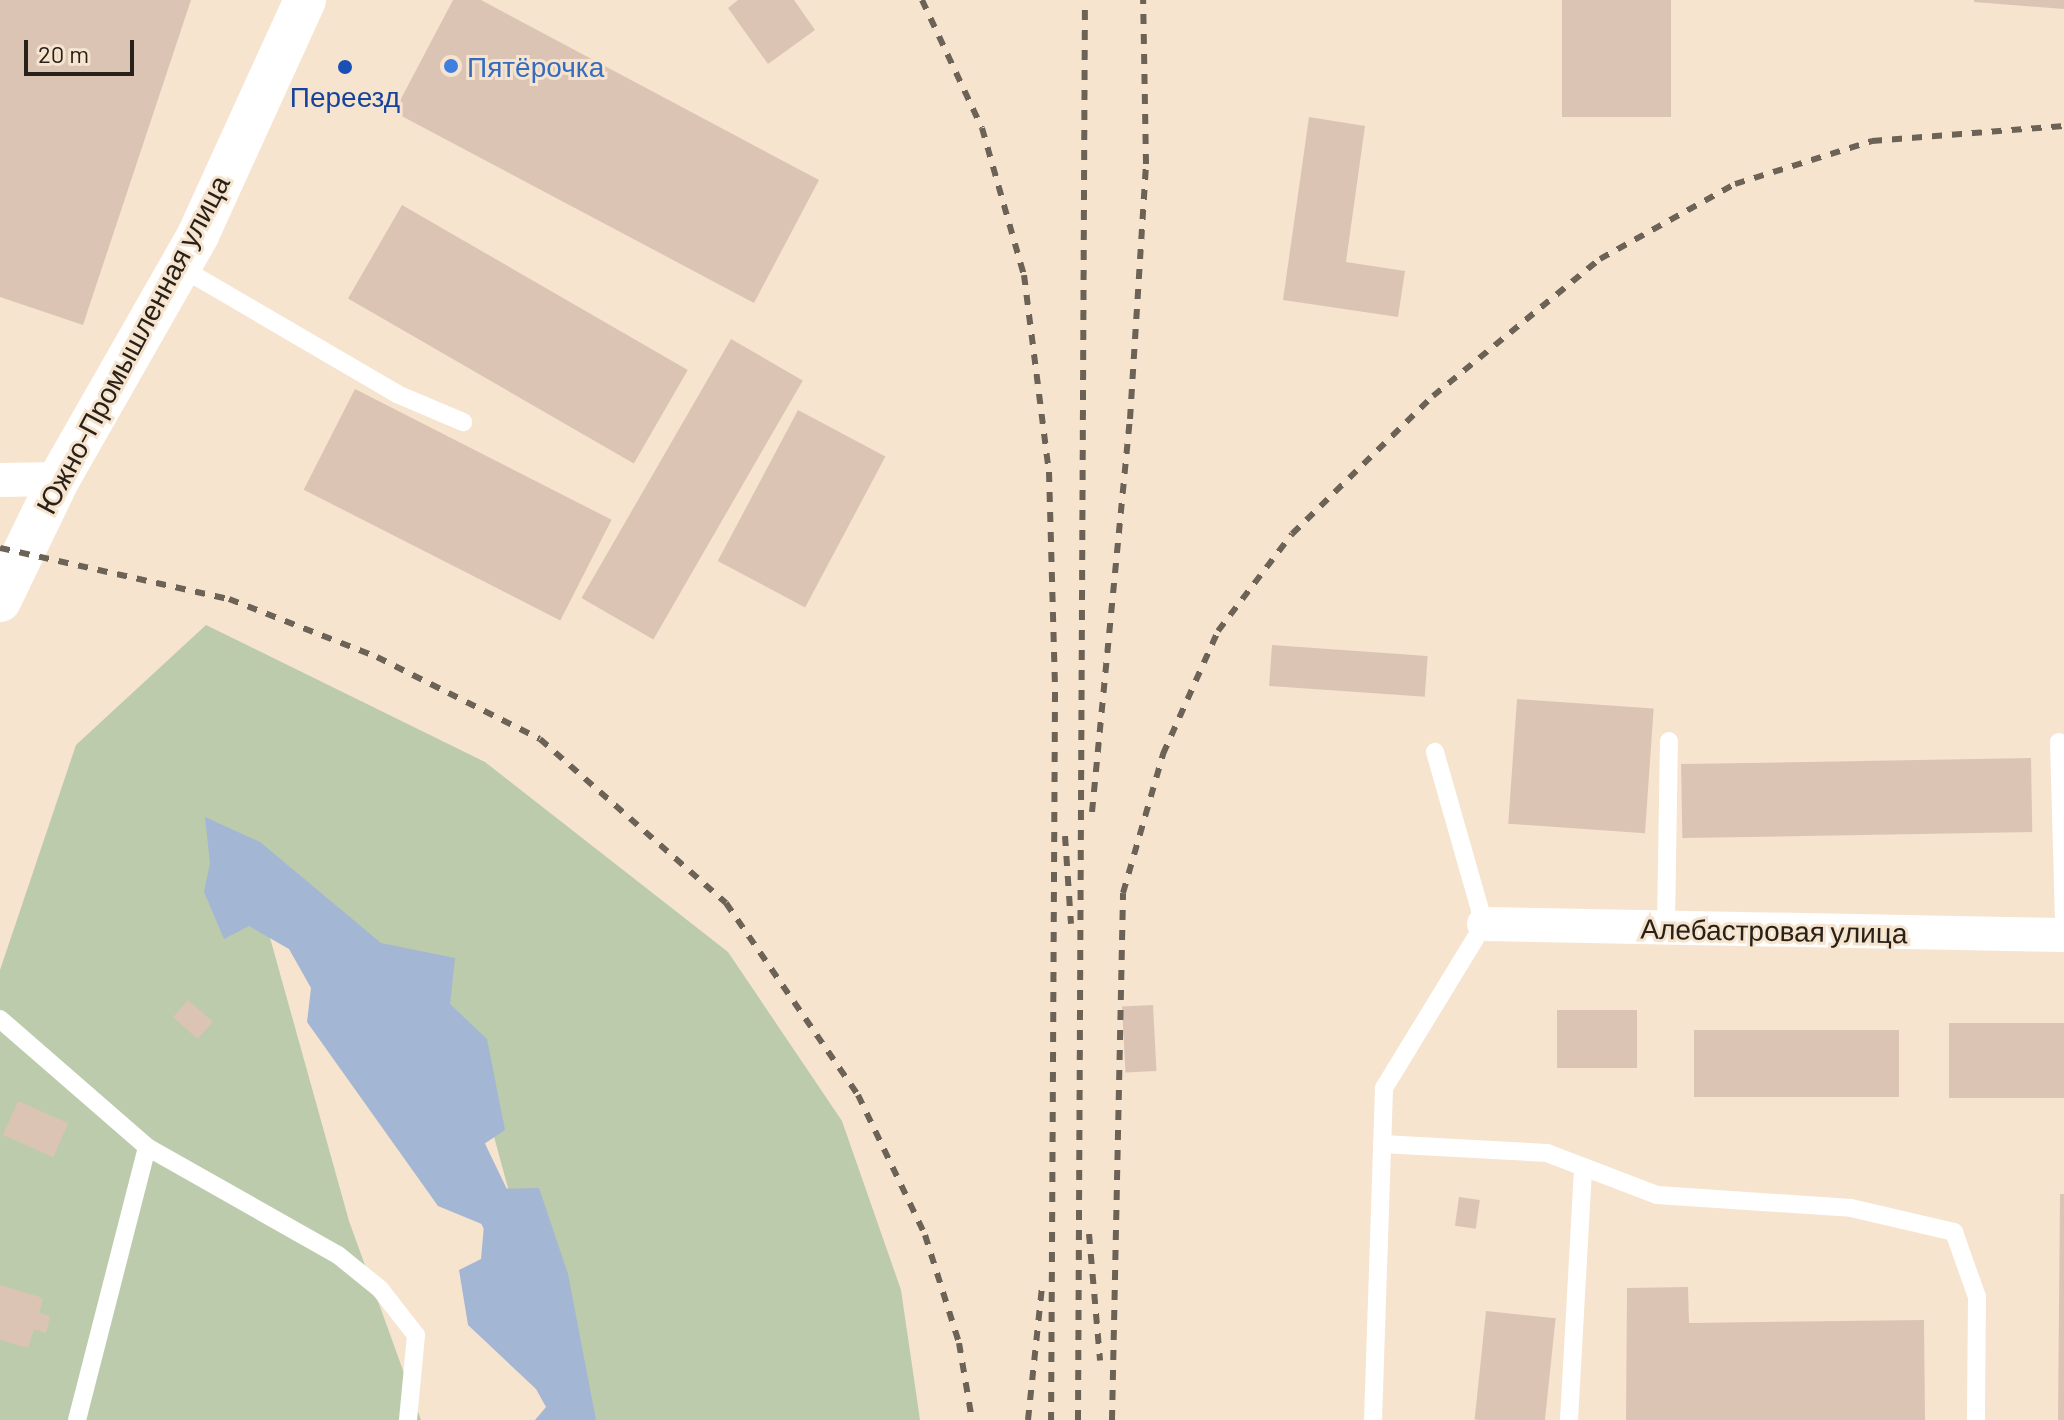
<!DOCTYPE html>
<html>
<head>
<meta charset="utf-8">
<style>
  body { margin:0 }
  #map { position:relative; width:2064px; height:1420px; overflow:hidden; background:#f6e4cf; font-family:Barlow,sans-serif }
  div>[style] { position:absolute }
  .green>* { inset:0; background:#bbcbab }
  .water>* { inset:0; background:#a3b6d3 }
  .canal>* { height:38px; margin:-19px; padding:0 19px; transform-origin:19px; border-radius:19px; background:#a3b6d3 }
  .building>* { inset:0; background:#dcc4b5; transform-origin:0 0 }
  .service>* { height:18px; margin:-9px; padding:0 9px; transform-origin:9px; border-radius:9px; background:#fff }
  .minor>* { height:34px; margin:-17px; padding:0 17px; transform-origin:17px; border-radius:17px; background:#fff }
  .tertiary>* { height:42px; margin:-21px; padding:0 21px; transform-origin:21px; border-radius:21px; background:#fff }
  .rail>* { height:6px; margin-top:-3px; transform-origin:0; background:repeating-linear-gradient(90deg,#6c6256 0 10px,transparent 0 20px) }
  .dots>* { width:22px; height:22px; translate:-50% -50%; box-sizing:border-box; border:4px solid #f6e4cf; border-radius:50% }
  span { translate:-50% -50%; white-space:nowrap; text-align:center; line-height:1.15; -webkit-text-stroke:6px #f6e4cf; paint-order:stroke }
  .shop-label { font-size:28px; color:#366cbe }
  .left { translate:0 -50%; text-align:left }
  .transit-label { font-size:28px; color:#164399 }
  .street-label { font-size:28px; color:#272119 }
  .scale { position:absolute; left:24px; top:40px; width:110px; height:36px; box-sizing:border-box; border:4px solid #272119; border-top:0; padding-left:10px; font-size:24px; line-height:28px; white-space:nowrap; color:#272119; -webkit-text-stroke:6px #f6e4cf; paint-order:stroke }
</style>
</head>
<body>
<div id="map">
  <div class="green">
    <div style="clip-path:polygon(206px 625px,485px 762px,728px 952px,842px 1121px,901px 1290px,920px 1420px,571px 1420px,464px 1026px,245px 848px,349px 1221px,421px 1420px,0 1420px,0 970px,76px 745px)"></div>
  </div>
  <div class="water">
    <div style="clip-path:polygon(205px 817px,260px 842px,381px 943px,455px 958px,450px 1004px,487px 1039px,505px 1130px,478px 1148px,475px 1175px,491px 1189px,539px 1188px,568px 1274px,596px 1420px,535px 1420px,546px 1407px,536px 1389px,468px 1325px,459px 1270px,481px 1259px,484px 1225px,438px 1206px,307px 1022px,311px 988px,289px 949px,249px 926px,224px 939px,204px 892px,210px 863px)"></div>
  </div>
  <div class="canal">
    <div style="left:453px;top:1121px;width:122px;rotate:64.3deg"></div>
  </div>
  <div class="building">
    <div style="clip-path:polygon(0 0,191px 0,83px 325px,0 297px)"></div>
    <div style="clip-path:polygon(453px 0,481px 0,819px 180px,754px 303px,394px 112px)"></div>
    <div style="clip-path:polygon(738px 0,794px 0,815px 30px,768px 64px,728px 8px)"></div>
    <div style="left:1562px;top:0;width:109px;height:117px"></div>
    <div style="clip-path:polygon(2064px 0,2064px 9px,1974px 2px,1974px 0)"></div>
    <div style="clip-path:polygon(1309px 117px,1365px 126px,1346px 262px,1405px 271px,1398px 317px,1283px 300px)"></div>
    <div style="left:402px;top:205px;width:330px;height:108px;rotate:30deg"></div>
    <div style="left:731px;top:339px;width:83px;height:299px;rotate:30deg"></div>
    <div style="left:355px;top:389px;width:288px;height:113px;rotate:27deg"></div>
    <div style="left:798px;top:410px;width:99px;height:171px;rotate:28deg"></div>
    <div style="left:1272px;top:645px;width:156px;height:41px;rotate:4deg"></div>
    <div style="left:1517px;top:699px;width:137px;height:125px;rotate:4deg"></div>
    <div style="left:2031px;top:758px;width:74px;height:350px;rotate:89deg"></div>
    <div style="left:188px;top:1000px;width:33px;height:23px;rotate:41deg"></div>
    <div style="left:1153px;top:1005px;width:66px;height:31px;rotate:87deg"></div>
    <div style="left:1557px;top:1010px;width:80px;height:58px"></div>
    <div style="left:1949px;top:1023px;width:115px;height:75px"></div>
    <div style="left:1694px;top:1030px;width:205px;height:67px"></div>
    <div style="left:18px;top:1101px;width:55px;height:37px;rotate:24deg"></div>
    <div style="clip-path:polygon(2060px 1194px,2064px 1194px,2064px 1420px,2058px 1420px)"></div>
    <div style="left:1459px;top:1197px;width:21px;height:29px;rotate:8deg"></div>
    <div style="clip-path:polygon(0 1285px,43px 1298px,39px 1313px,50px 1316px,46px 1333px,34px 1329px,28px 1348px,0 1340px)"></div>
    <div style="clip-path:polygon(1688px 1287px,1689px 1323px,1924px 1320px,1925px 1420px,1626px 1420px,1627px 1288px)"></div>
    <div style="left:1486px;top:1311px;width:70px;height:109px;rotate:6deg"></div>
  </div>
  <div class="service">
    <div style="left:180px;top:267px;width:251px;rotate:30.3deg"></div>
    <div style="left:397px;top:394px;width:72px;rotate:23deg"></div>
    <div style="left:2059px;top:742px;width:177px;rotate:88.4deg"></div>
    <div style="left:1666px;top:927px;width:186px;rotate:-89.1deg"></div>
    <div style="left:0;top:1019px;width:195px;rotate:41deg"></div>
    <div style="left:147px;top:1147px;width:219px;rotate:29.5deg"></div>
    <div style="left:338px;top:1255px;width:54px;rotate:39deg"></div>
    <div style="left:380px;top:1289px;width:58px;rotate:52deg"></div>
    <div style="left:416px;top:1335px;width:85px;rotate:95.4deg"></div>
    <div style="left:1382px;top:1144px;width:165px;rotate:3.1deg"></div>
    <div style="left:1547px;top:1153px;width:118px;rotate:20.9deg"></div>
    <div style="left:1657px;top:1195px;width:194px;rotate:3.8deg"></div>
    <div style="left:1851px;top:1208px;width:106px;rotate:13.1deg"></div>
    <div style="left:1954px;top:1232px;width:69px;rotate:70.5deg"></div>
    <div style="left:1977px;top:1297px;width:123px;rotate:90.5deg"></div>
    <div style="left:77px;top:1420px;width:282px;rotate:-75.6deg"></div>
    <div style="left:1373px;top:1420px;width:332px;rotate:-88.1deg"></div>
    <div style="left:1384px;top:1088px;width:192px;rotate:-58.6deg"></div>
    <div style="left:1484px;top:924px;width:179px;rotate:-105.9deg"></div>
    <div style="left:1569px;top:1420px;width:252px;rotate:-86.8deg"></div>
  </div>
  <div class="minor">
    <div style="left:0;top:480px;width:59px;rotate:-1deg"></div>
    <div style="left:1484px;top:924px;width:580px;rotate:1.09deg"></div>
  </div>
  <div class="tertiary">
    <div style="left:0;top:601px;width:136px;rotate:-64.2deg"></div>
    <div style="left:59px;top:479px;width:281px;rotate:-60.3deg"></div>
    <div style="left:198px;top:235px;width:258px;rotate:-65.5deg"></div>
  </div>
  <div class="rail">
    <div style="left:922px;top:0;width:141px;rotate:64.9deg"></div>
    <div style="left:982px;top:128px;width:153px;rotate:74.1deg"></div>
    <div style="left:1024px;top:275px;width:199px;rotate:82.8deg"></div>
    <div style="left:1049px;top:472px;width:220px;rotate:88.4deg"></div>
    <div style="left:1055px;top:692px;width:728px;rotate:90.31deg"></div>
    <div style="left:0;top:548px;width:235px;rotate:12.6deg"></div>
    <div style="left:229px;top:599px;width:159px;rotate:21.4deg"></div>
    <div style="left:377px;top:657px;width:182px;rotate:26.7deg"></div>
    <div style="left:540px;top:739px;width:248px;rotate:41.4deg"></div>
    <div style="left:726px;top:903px;width:233px;rotate:55.5deg"></div>
    <div style="left:858px;top:1095px;width:155px;rotate:64.4deg"></div>
    <div style="left:925px;top:1235px;width:113px;rotate:72.5deg"></div>
    <div style="left:959px;top:1343px;width:78px;rotate:80.4deg"></div>
    <div style="left:1092px;top:812px;width:395px;rotate:-84.5deg"></div>
    <div style="left:1130px;top:419px;width:256px;rotate:-86.4deg"></div>
    <div style="left:1146px;top:164px;width:164px;rotate:-91deg"></div>
    <div style="left:1065px;top:836px;width:88px;rotate:86.1deg"></div>
    <div style="left:1089px;top:1234px;width:127px;rotate:85deg"></div>
    <div style="left:1028px;top:1420px;width:134px;rotate:-84deg"></div>
    <div style="left:1078px;top:1420px;width:1420px;rotate:-89.72deg"></div>
    <div style="left:1112px;top:1420px;width:527px;rotate:-88.8deg"></div>
    <div style="left:1123px;top:893px;width:145px;rotate:-73.9deg"></div>
    <div style="left:1163px;top:754px;width:135px;rotate:-65.9deg"></div>
    <div style="left:1218px;top:631px;width:122px;rotate:-52.7deg"></div>
    <div style="left:1292px;top:534px;width:197px;rotate:-44.4deg"></div>
    <div style="left:1433px;top:396px;width:216px;rotate:-39.4deg"></div>
    <div style="left:1600px;top:259px;width:154px;rotate:-29.1deg"></div>
    <div style="left:1735px;top:184px;width:144px;rotate:-17.4deg"></div>
    <div style="left:1872px;top:141px;width:193px;rotate:-4.5deg"></div>
  </div>
  <div class="dots">
    <div style="left:451px;top:66px;background:#3f7fe0"></div>
    <div style="left:345px;top:67px;background:#1a4fb4"></div>
  </div>
  <div class="shop-label">
    <span class="left" style="left:467px;top:66px">Пятёрочка</span>
  </div>
  <div class="transit-label">
    <span style="left:345px;top:96px">Переезд</span>
  </div>
  <div class="street-label">
    <span style="left:132px;top:344px;rotate:-62deg">Южно-Промышленная улица</span>
    <span style="left:1774px;top:930px;rotate:1deg">Алебастровая улица</span>
  </div>
  <div class="scale">20 m</div>
</div>
</body>
</html>
